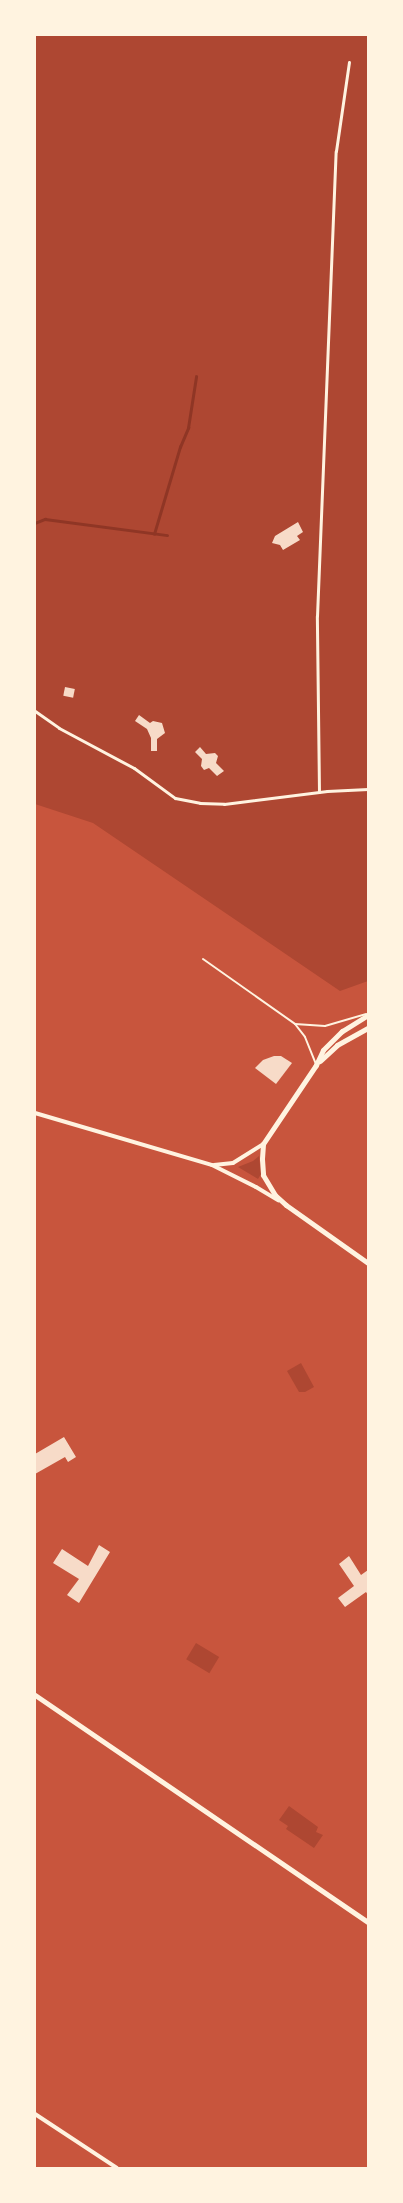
<!DOCTYPE html>
<html>
<head>
<meta charset="utf-8">
<style>
  body { margin:0 }
  #map { position:relative; width:403px; height:2203px; overflow:hidden; background:#c8553d; font-family:Arial,sans-serif }
  div>[style] { position:absolute }
  .green>* { inset:0; background:#ae4732; transform-origin:0 0 }
  .stream>* { height:2.5px; margin:-1.25px; padding:0 1.25px; transform-origin:1.25px; border-radius:1.25px; background:#8f3625 }
  .building>* { inset:0; background:#f7dbc8; transform-origin:0 0 }
  .service>* { height:2px; margin:-1px; padding:0 1px; transform-origin:1px; border-radius:1px; background:#fff3e0 }
  .pedestrian>* { height:3px; margin:-1.5px; padding:0 1.5px; transform-origin:1.5px; border-radius:1.5px; background:#fff3e0 }
  .minor>* { height:4px; margin:-2px; padding:0 2px; transform-origin:2px; border-radius:2px; background:#fff3e0 }
  .tertiary>* { height:5px; margin:-2.5px; padding:0 2.5px; transform-origin:2.5px; border-radius:2.5px; background:#fff3e0 }
  span { translate:-50% -50%; white-space:nowrap; text-align:center; line-height:1.15; -webkit-text-stroke:4.5px #fff3e0; paint-order:stroke }
  .frame { position:absolute; inset:0; border:36px solid #fff3e0; pointer-events:none }
</style>
</head>
<body>
<div id="map">
  <div class="green">
    <div style="clip-path:polygon(35px 35px,368px 35px,368px 981px,340px 991px,93px 823px,35px 804px)"></div>
    <div style="clip-path:polygon(259px 1156px,261px 1174px,258px 1179px,238px 1167px,253px 1161px)"></div>
    <div style="clip-path:polygon(301px 1363px,314px 1387px,305px 1392px,299px 1392px,287px 1371px)"></div>
    <div style="left:196px;top:1643px;width:27px;height:19px;rotate:31deg"></div>
    <div style="clip-path:polygon(289px 1806px,318px 1827px,316px 1832px,323px 1835px,314px 1848px,286px 1829px,288px 1826px,279px 1820px)"></div>
  </div>
  <div class="stream">
    <div style="left:35px;top:523px;width:11px;rotate:-22deg"></div>
    <div style="left:45px;top:519px;width:123px;rotate:7.5deg"></div>
    <div style="left:154px;top:534px;width:91px;rotate:-73.4deg"></div>
    <div style="left:180px;top:447px;width:21px;rotate:-67deg"></div>
    <div style="left:188px;top:428px;width:52px;rotate:-81.1deg"></div>
  </div>
  <div class="building">
    <div style="clip-path:polygon(298px 522px,303px 532px,297px 536px,300px 540px,283px 550px,280px 545px,272px 543px,275px 536px)"></div>
    <div style="left:65px;top:687px;width:10px;height:9px;rotate:11deg"></div>
    <div style="clip-path:polygon(139px 715px,150px 723px,153px 721px,162px 723px,165px 733px,157px 739px,157px 751px,151px 751px,151px 738px,147px 729px,135px 721px)"></div>
    <div style="clip-path:polygon(200px 747px,206px 754px,215px 753px,218px 756px,216px 763px,224px 771px,217px 776px,209px 768px,204px 770px,201px 766px,202px 759px,195px 752px)"></div>
    <div style="clip-path:polygon(274px 1056px,281px 1056px,292px 1063px,276px 1084px,255px 1068px,263px 1060px)"></div>
    <div style="clip-path:polygon(64px 1437px,76px 1457px,68px 1462px,65px 1457px,35px 1474px,35px 1454px)"></div>
    <div style="clip-path:polygon(99px 1545px,110px 1552px,79px 1603px,67px 1595px,79px 1579px,53px 1563px,62px 1549px,88px 1566px)"></div>
    <div style="clip-path:polygon(349px 1556px,361px 1575px,368px 1570px,368px 1595px,366px 1592px,345px 1607px,338px 1598px,354px 1586px,339px 1564px)"></div>
  </div>
  <div class="service">
    <div style="left:203px;top:959px;width:113px;rotate:35.2deg"></div>
    <div style="left:295px;top:1024px;width:16px;rotate:52deg"></div>
    <div style="left:305px;top:1037px;width:29px;rotate:68deg"></div>
    <div style="left:295px;top:1024px;width:30px;rotate:4deg"></div>
    <div style="left:325px;top:1026px;width:43px;rotate:-16.3deg"></div>
  </div>
  <div class="pedestrian">
    <div style="left:35px;top:711px;width:29px;rotate:35deg"></div>
    <div style="left:59px;top:728px;width:85px;rotate:28.1deg"></div>
    <div style="left:134px;top:768px;width:51px;rotate:36.2deg"></div>
    <div style="left:175px;top:798px;width:25px;rotate:11deg"></div>
    <div style="left:200px;top:803px;width:24px;rotate:2deg"></div>
    <div style="left:224px;top:804px;width:104px;rotate:-7.2deg"></div>
    <div style="left:327px;top:791px;width:41px;rotate:-2.8deg"></div>
    <div style="left:319px;top:792px;width:176px;rotate:-90.7deg"></div>
    <div style="left:317px;top:616px;width:465px;rotate:-87.7deg"></div>
    <div style="left:336px;top:151px;width:90px;rotate:-81.7deg"></div>
  </div>
  <div class="minor">
    <div style="left:35px;top:1113px;width:184px;rotate:16.4deg"></div>
    <div style="left:212px;top:1165px;width:49px;rotate:26.6deg"></div>
    <div style="left:256px;top:1187px;width:26px;rotate:31deg"></div>
    <div style="left:214px;top:1165px;width:19px;rotate:-6deg"></div>
    <div style="left:233px;top:1163px;width:36px;rotate:-32deg"></div>
    <div style="left:35px;top:2114px;width:98px;rotate:33.4deg"></div>
  </div>
  <div class="tertiary">
    <div style="left:368px;top:1015px;width:31px;rotate:148deg"></div>
    <div style="left:342px;top:1031px;width:27px;rotate:135deg"></div>
    <div style="left:323px;top:1050px;width:17px;rotate:115deg"></div>
    <div style="left:316px;top:1065px;width:95px;rotate:123.9deg"></div>
    <div style="left:263px;top:1144px;width:15px;rotate:94deg"></div>
    <div style="left:262px;top:1159px;width:16px;rotate:86deg"></div>
    <div style="left:263px;top:1175px;width:23px;rotate:59deg"></div>
    <div style="left:275px;top:1195px;width:15px;rotate:42deg"></div>
    <div style="left:286px;top:1205px;width:100px;rotate:35.3deg"></div>
    <div style="left:320px;top:1061px;width:23px;rotate:-43deg"></div>
    <div style="left:337px;top:1045px;width:35px;rotate:-29deg"></div>
    <div style="left:35px;top:1695px;width:403px;rotate:34.3deg"></div>
  </div>
  <div class="frame"></div>
</div>
</body>
</html>
